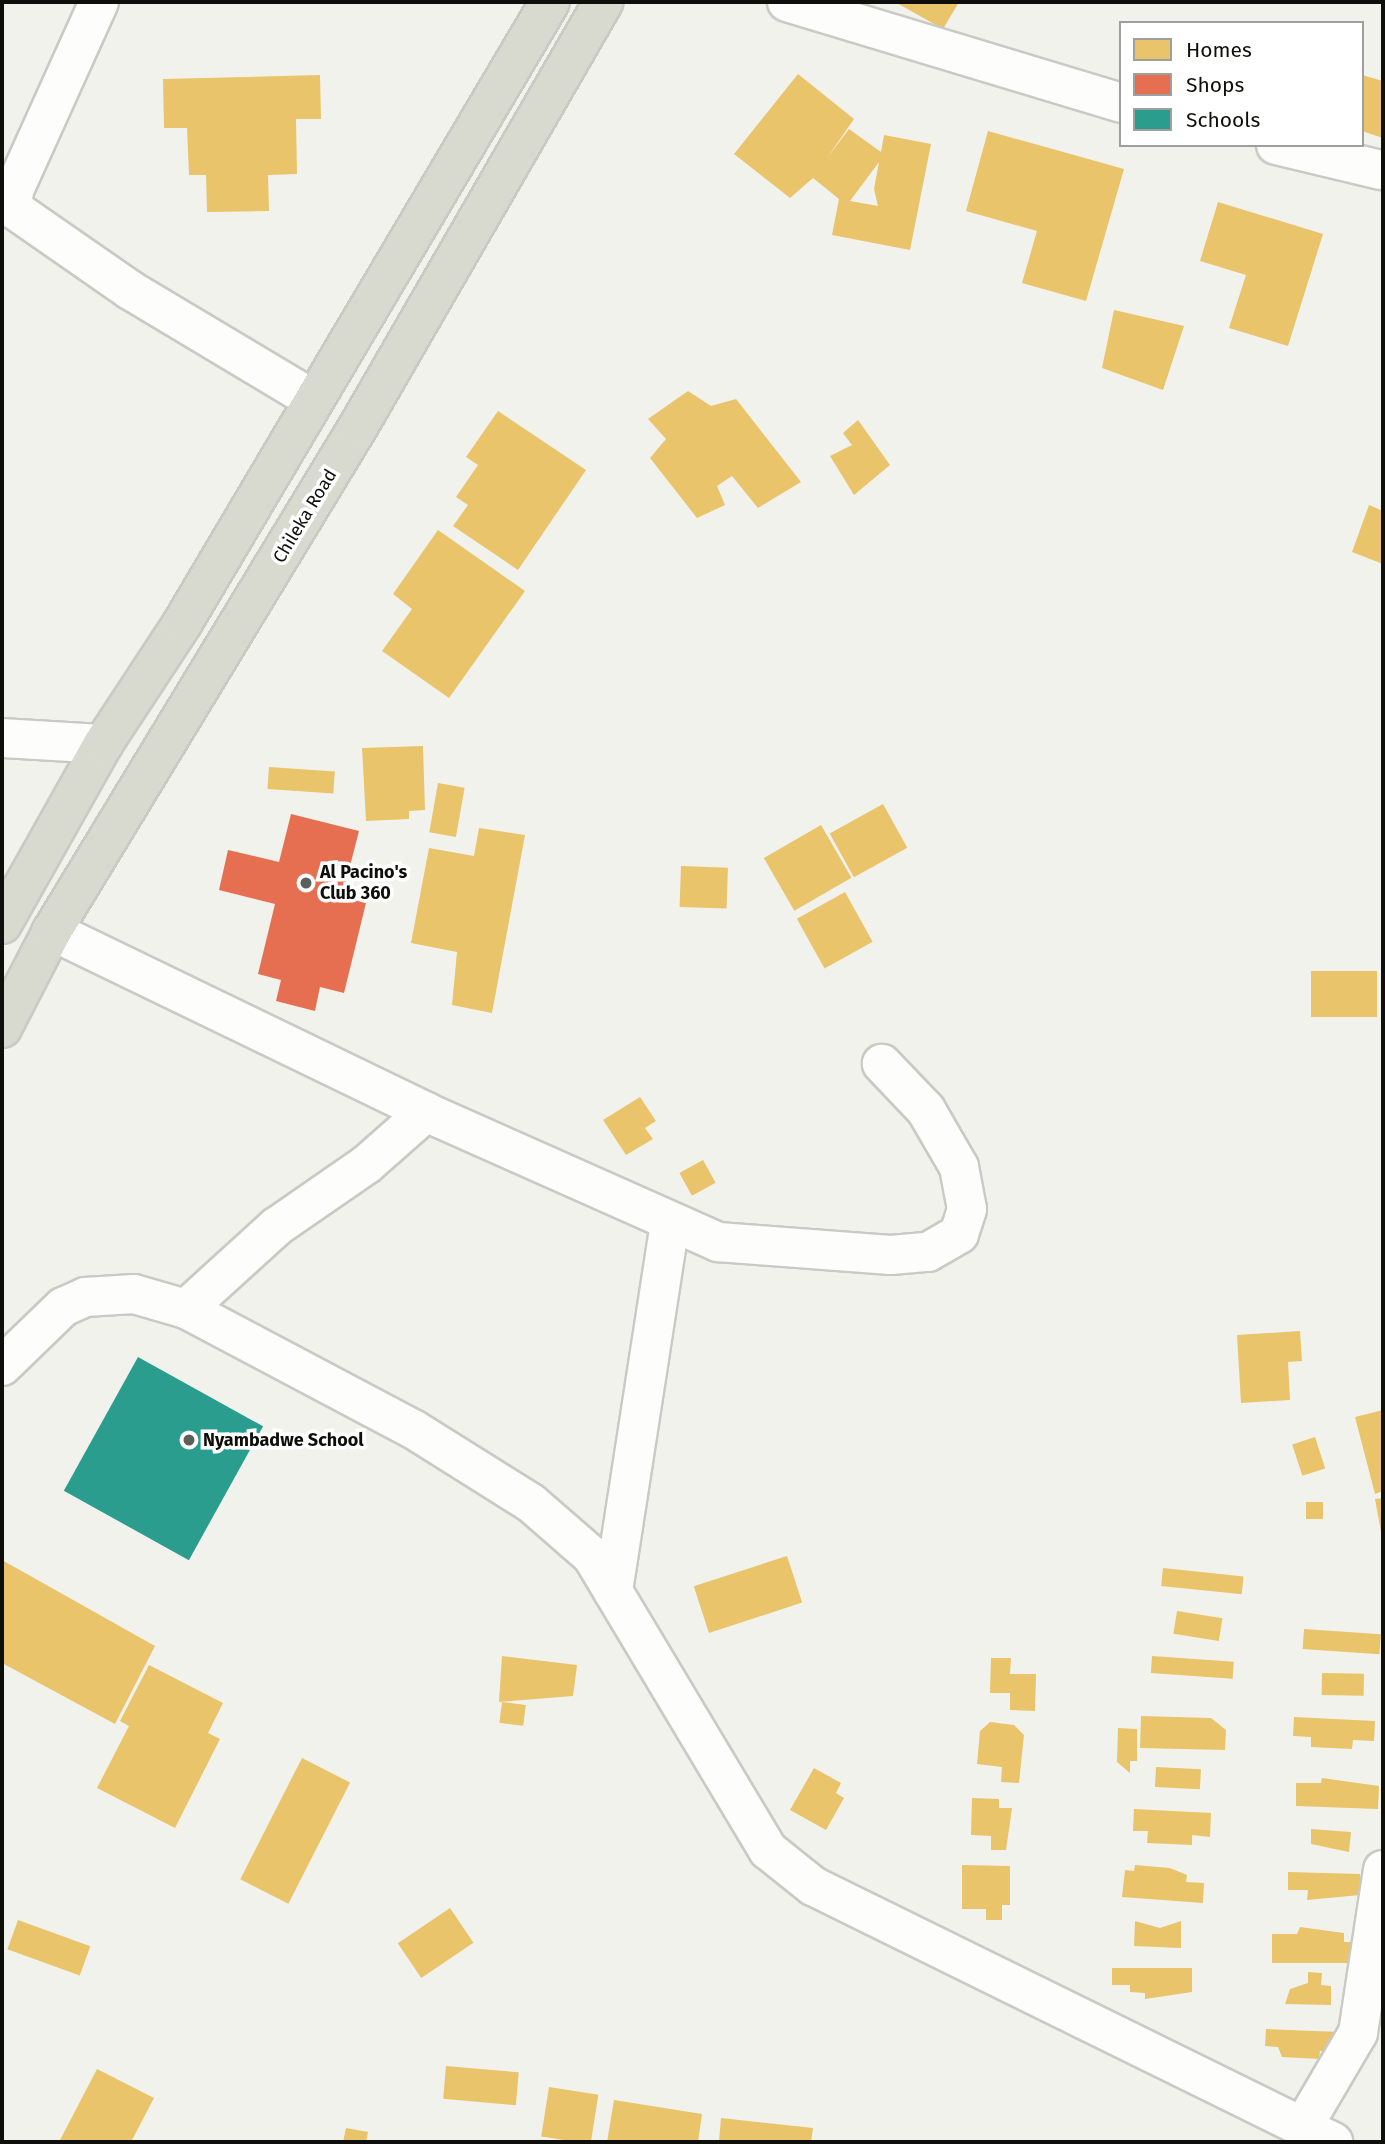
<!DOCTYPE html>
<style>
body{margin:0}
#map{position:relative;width:1385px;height:2144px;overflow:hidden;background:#f2f2ed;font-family:"Fira Sans",sans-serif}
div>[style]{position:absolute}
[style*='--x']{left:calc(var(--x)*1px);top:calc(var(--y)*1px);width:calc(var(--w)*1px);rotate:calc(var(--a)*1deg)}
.homes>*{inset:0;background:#e9c46a;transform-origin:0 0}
.shops>*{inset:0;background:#e76f51}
.schools>*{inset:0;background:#2a9d8f;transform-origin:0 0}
.roads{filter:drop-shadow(2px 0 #cacac5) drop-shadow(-2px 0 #cacac5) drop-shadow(0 2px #cacac5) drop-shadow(0 -2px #cacac5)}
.minor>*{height:38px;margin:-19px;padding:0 19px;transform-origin:19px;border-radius:19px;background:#fdfdfc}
.trunk>*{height:38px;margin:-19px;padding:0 19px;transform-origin:19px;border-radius:19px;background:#d9dacf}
.dots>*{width:19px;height:19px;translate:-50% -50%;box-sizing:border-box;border:4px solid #fff;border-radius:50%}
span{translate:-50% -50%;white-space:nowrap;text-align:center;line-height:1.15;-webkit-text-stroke:7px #fff;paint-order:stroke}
.street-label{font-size:18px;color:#0e0f0b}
.poi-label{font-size:18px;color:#0e0f0b;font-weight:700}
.left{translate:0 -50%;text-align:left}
.frame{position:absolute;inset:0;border:4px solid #0e0f0b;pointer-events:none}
.legend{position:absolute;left:1119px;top:21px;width:245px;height:126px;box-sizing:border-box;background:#fff;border:2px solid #9f9f9d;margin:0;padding:9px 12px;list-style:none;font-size:21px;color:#0e0f0b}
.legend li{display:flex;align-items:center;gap:14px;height:35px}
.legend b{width:35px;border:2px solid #9f9f9d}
</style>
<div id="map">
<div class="homes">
<i style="clip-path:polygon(895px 2px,959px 2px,943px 29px)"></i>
<i style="clip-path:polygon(evenodd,798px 74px,854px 119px,827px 158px,849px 129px,881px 152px,884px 135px,931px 144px,910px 250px,832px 235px,839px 199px,813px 178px,790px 198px,734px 154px,798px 74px,879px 162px,874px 189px,878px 206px,850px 201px,879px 162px)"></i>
<i style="clip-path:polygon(320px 75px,321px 119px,296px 119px,297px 174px,268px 175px,269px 211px,207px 212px,206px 175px,189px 175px,187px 128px,164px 128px,163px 79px)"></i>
<i style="clip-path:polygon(1362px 75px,1383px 81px,1383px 138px,1362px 131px)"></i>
<i style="clip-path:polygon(988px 131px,1124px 169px,1086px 301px,1022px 283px,1037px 231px,966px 211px)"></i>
<i style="clip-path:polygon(1218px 202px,1323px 234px,1288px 346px,1229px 328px,1246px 275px,1200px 261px)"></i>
<i style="clip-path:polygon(1114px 310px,1184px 326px,1163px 390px,1102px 368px)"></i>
<i style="clip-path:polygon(688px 391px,711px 406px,736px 399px,801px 482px,758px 508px,732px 476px,717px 486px,725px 505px,697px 518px,650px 458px,666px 439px,648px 419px)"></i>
<i style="clip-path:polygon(498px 411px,586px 470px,518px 570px,453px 526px,468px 505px,456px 497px,478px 465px,466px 457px)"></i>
<i style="clip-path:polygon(858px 420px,890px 465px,854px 495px,830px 456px,852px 445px,843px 433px)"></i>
<i style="clip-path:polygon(1369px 505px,1383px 511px,1383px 564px,1352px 552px)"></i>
<i style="clip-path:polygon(438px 530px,525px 591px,449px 698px,382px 651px,412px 609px,393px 594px)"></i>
<i style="clip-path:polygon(423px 746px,425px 810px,409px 811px,409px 819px,366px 821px,362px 748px)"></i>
<i style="left:269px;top:767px;width:66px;height:22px;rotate:4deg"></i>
<i style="left:438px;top:783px;width:27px;height:50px;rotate:10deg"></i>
<i style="left:883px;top:804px;width:50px;height:61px;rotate:61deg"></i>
<i style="left:821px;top:825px;width:61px;height:66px;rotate:60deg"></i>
<i style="clip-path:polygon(479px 828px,525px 835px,492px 1013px,452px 1005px,457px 952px,411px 943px,429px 848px,474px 856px)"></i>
<i style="left:681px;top:866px;width:47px;height:41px;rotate:2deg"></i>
<i style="left:845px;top:892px;width:57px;height:55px;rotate:61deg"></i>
<i style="left:1311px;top:971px;width:66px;height:46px"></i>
<i style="clip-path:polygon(640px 1097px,656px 1121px,645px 1128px,653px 1139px,626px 1155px,603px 1120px)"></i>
<i style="left:703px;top:1160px;width:26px;height:27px;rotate:61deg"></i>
<i style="clip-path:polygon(1300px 1331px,1302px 1361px,1288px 1362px,1290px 1400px,1241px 1403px,1237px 1335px)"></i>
<i style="clip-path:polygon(1383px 1410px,1383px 1491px,1375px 1494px,1355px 1417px)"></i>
<i style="left:1315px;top:1437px;width:33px;height:24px;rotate:72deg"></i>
<i style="clip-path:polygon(1383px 1498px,1383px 1537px,1382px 1537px,1375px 1499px)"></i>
<i style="left:1306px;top:1502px;width:17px;height:17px"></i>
<i style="left:787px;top:1556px;width:49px;height:98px;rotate:72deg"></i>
<i style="clip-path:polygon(2px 1560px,155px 1646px,115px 1724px,2px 1663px)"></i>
<i style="left:1163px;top:1568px;width:81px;height:18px;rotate:6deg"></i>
<i style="left:1177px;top:1611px;width:46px;height:23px;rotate:9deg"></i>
<i style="left:1304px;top:1629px;width:77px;height:20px;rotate:4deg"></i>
<i style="clip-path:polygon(502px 1656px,577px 1665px,573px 1696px,499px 1702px)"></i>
<i style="left:1152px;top:1656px;width:82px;height:17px;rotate:4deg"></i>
<i style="clip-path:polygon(991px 1658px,1011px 1658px,1010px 1674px,1036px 1674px,1035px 1711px,1010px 1710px,1010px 1693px,990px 1693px)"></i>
<i style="clip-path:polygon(149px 1665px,223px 1703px,208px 1733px,220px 1739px,175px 1828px,97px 1788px,129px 1726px,120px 1721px)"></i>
<i style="left:1322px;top:1673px;width:42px;height:22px;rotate:1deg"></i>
<i style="left:502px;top:1702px;width:24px;height:21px;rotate:7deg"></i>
<i style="clip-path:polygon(1141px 1716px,1211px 1718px,1226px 1730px,1225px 1750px,1140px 1748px)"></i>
<i style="clip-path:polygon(1294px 1717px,1375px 1721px,1374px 1741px,1353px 1740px,1352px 1749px,1311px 1747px,1311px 1737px,1293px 1736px)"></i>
<i style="clip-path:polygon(990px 1722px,1014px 1725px,1024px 1735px,1019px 1783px,1001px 1782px,1002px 1767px,977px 1764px,980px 1731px)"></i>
<i style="clip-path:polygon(1118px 1728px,1137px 1729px,1137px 1761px,1130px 1761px,1130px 1773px,1117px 1762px)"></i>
<i style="left:302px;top:1758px;width:54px;height:136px;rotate:27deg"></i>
<i style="left:1156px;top:1767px;width:45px;height:20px;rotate:3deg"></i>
<i style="clip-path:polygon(814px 1768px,841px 1783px,836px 1793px,844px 1798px,826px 1830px,790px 1810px)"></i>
<i style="clip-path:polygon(1322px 1778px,1379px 1786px,1378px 1809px,1296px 1806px,1296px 1783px,1321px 1783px)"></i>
<i style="clip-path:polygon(972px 1798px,999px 1799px,999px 1808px,1012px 1808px,1006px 1850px,991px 1850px,991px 1836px,971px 1835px)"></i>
<i style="clip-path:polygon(1134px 1809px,1211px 1813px,1210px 1837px,1192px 1835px,1192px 1845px,1147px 1843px,1148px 1831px,1133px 1831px)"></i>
<i style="clip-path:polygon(1311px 1829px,1351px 1832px,1349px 1852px,1311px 1844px)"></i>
<i style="clip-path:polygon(962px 1865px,1010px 1866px,1010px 1905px,1002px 1905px,1002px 1920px,986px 1920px,986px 1909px,962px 1909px)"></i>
<i style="clip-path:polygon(1135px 1865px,1170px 1868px,1187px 1875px,1186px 1882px,1204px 1883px,1203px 1903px,1122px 1897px,1125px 1870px,1134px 1871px)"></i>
<i style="clip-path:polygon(1288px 1872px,1360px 1874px,1360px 1895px,1307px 1900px,1308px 1890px,1288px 1890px)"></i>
<i style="left:450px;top:1908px;width:42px;height:63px;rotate:56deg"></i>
<i style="left:18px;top:1920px;width:77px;height:31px;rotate:20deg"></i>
<i style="clip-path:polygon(1135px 1921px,1160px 1928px,1181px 1921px,1181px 1948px,1134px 1946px)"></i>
<i style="clip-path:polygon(1300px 1927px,1344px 1933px,1344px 1942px,1357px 1942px,1357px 1963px,1272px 1963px,1272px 1934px,1297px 1934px)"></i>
<i style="clip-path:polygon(1112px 1968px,1192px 1968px,1192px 1992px,1145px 1999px,1145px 1993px,1130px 1992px,1130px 1985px,1112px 1985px)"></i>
<i style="clip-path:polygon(1308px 1972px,1322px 1973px,1321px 1985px,1331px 1986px,1331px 2005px,1285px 2004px,1290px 1989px,1308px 1983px)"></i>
<i style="clip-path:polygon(1266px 2029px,1340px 2032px,1339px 2052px,1320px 2051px,1319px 2059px,1282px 2057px,1278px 2047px,1265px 2046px)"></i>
<i style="left:446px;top:2066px;width:73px;height:33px;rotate:5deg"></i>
<i style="clip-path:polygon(97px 2069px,154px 2098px,131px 2142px,59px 2142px)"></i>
<i style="left:549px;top:2087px;width:50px;height:50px;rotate:9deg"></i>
<i style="clip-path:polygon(614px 2100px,702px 2114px,698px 2142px,607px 2142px)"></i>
<i style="clip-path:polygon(721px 2118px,813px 2128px,811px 2142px,719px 2142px)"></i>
<i style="clip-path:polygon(346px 2128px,368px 2132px,366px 2142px,343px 2142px)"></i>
</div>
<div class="shops">
<i style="clip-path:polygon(291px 814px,359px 831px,342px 897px,366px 903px,344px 993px,320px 987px,315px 1011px,276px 1001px,281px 980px,258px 974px,275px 904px,219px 890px,228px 850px,279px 862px)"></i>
</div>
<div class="schools">
<i style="left:138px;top:1357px;width:143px;height:153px;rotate:29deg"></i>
</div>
<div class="roads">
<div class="minor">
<i style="--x:99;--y:2;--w:206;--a:114.3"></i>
<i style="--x:14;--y:190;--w:18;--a:96"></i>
<i style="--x:12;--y:208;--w:144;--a:34.8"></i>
<i style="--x:130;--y:290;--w:212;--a:30.9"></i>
<i style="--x:787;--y:2;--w:349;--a:16.8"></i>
<i style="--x:1276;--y:145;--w:108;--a:13.4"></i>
<i style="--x:2;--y:738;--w:101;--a:3.4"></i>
<i style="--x:52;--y:931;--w:415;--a:25.8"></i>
<i style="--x:426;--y:1112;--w:320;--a:24"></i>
<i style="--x:718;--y:1242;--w:173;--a:4.3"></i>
<i style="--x:891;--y:1255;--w:37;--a:-5"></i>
<i style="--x:928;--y:1252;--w:36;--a:-30"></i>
<i style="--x:959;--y:1234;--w:26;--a:-72"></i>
<i style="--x:967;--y:1209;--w:43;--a:-100.8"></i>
<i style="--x:959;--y:1167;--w:66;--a:-120.1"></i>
<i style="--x:926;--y:1110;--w:64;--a:-133.7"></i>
<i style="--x:186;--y:1309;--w:122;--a:-42.3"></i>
<i style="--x:276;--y:1227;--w:111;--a:-34.7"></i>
<i style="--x:367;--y:1164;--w:79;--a:-41.4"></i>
<i style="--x:2;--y:1366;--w:85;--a:-44"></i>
<i style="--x:63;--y:1307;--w:24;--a:-24"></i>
<i style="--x:85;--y:1297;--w:49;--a:-3.5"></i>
<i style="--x:134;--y:1294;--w:54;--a:16.1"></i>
<i style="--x:186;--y:1309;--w:257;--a:27.9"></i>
<i style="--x:413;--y:1429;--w:139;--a:32.1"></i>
<i style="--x:531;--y:1503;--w:81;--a:41"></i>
<i style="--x:592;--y:1556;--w:343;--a:59.1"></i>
<i style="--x:768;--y:1850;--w:58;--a:38.7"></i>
<i style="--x:813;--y:1886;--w:580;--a:26.21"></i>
<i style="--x:613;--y:1591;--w:372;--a:-81.2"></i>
<i style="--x:1302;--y:2128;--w:110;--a:-59.5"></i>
<i style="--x:1358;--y:2033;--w:165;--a:-81.3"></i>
</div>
<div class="trunk">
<i style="--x:2;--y:924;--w:206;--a:-60.7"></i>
<i style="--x:103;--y:744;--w:146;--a:-56.7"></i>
<i style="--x:183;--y:622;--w:720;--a:-59.38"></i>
<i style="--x:2;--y:1028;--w:109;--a:-62.7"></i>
<i style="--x:52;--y:931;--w:590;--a:-58.74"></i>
<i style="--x:358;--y:427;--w:491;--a:-60"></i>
</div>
</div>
<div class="dots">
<i style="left:306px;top:883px;background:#5e5e5a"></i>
<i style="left:189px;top:1440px;background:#5e5e5a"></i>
</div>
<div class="street-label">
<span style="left:305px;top:516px;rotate:-59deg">Chileka Road</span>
</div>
<div class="poi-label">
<span class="left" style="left:320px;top:883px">Al Pacino's<br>Club 360</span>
<span class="left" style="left:203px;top:1440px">Nyambadwe School</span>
</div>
<div class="frame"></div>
<ul class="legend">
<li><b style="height:19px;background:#e9c46a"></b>Homes</li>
<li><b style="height:19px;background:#e76f51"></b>Shops</li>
<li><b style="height:19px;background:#2a9d8f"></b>Schools</li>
</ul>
</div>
